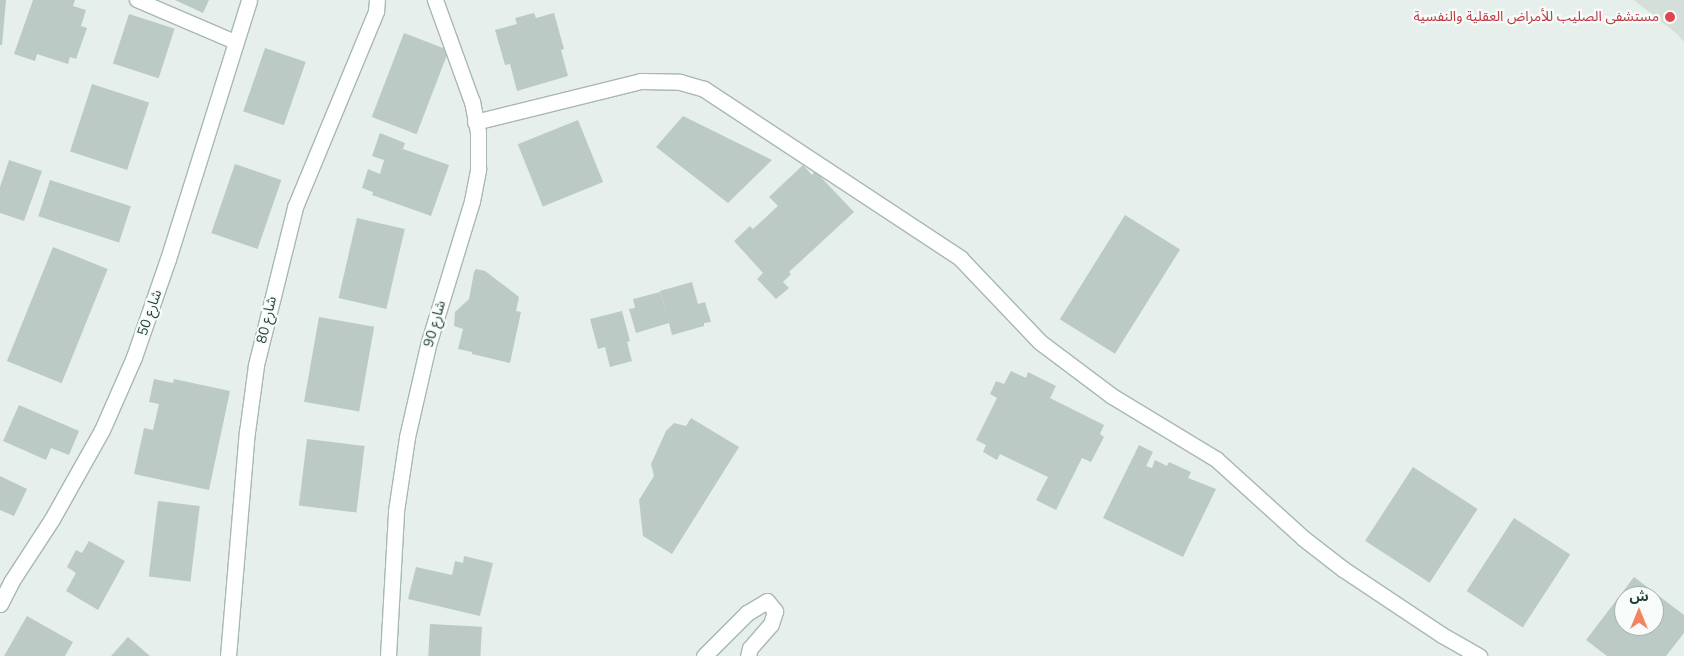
<!DOCTYPE html>
<meta charset="utf-8">
<style>
body{margin:0}
#map{position:relative;width:1684px;height:656px;overflow:hidden;background:#e6efeb;font-family:"Nunito Sans","Noto Sans Arabic",sans-serif}
div>[style]{position:absolute}
[style*='--x']{left:calc(var(--x)*1px);top:calc(var(--y)*1px);width:calc(var(--w)*1px);rotate:calc(var(--a)*1deg)}
.built>*{inset:0;background:#d4dfda}
.building>*{inset:0;background:#bbcac4;transform-origin:0 0}
.roads{filter:drop-shadow(1px 0 #a8b8b2) drop-shadow(-1px 0 #a8b8b2) drop-shadow(0 1px #a8b8b2) drop-shadow(0 -1px #a8b8b2)}
.service>*{height:14px;margin:-7px;padding:0 7px;transform-origin:7px;border-radius:7px;background:#fff}
.minor>*{height:15px;margin:-7.5px;padding:0 7.5px;transform-origin:7.5px;border-radius:7.5px;background:#fff}
.tertiary>*{height:15px;margin:-7.5px;padding:0 7.5px;transform-origin:7.5px;border-radius:7.5px;background:#fff}
.dots>*{width:14px;height:14px;translate:-50% -50%;box-sizing:border-box;border:2px solid #f7fbf9;border-radius:50%}
span{translate:-50% -50%;white-space:nowrap;text-align:center;line-height:1.15;-webkit-text-stroke:4.5px #f7fbf9;paint-order:stroke}
.health-label{font-size:14px;color:#be3a42}
.right{translate:-100% -50%;text-align:right}
.street-label{font-size:14px;color:#24423a}
.north{position:absolute;left:1614px;top:586px;width:50px;height:50px;box-sizing:border-box;background:#f7fbf9;border:1px solid #a3b1ad;border-radius:50%;rotate:0deg;font-size:14px;font-weight:700;line-height:20px;text-align:center;color:#24423a}
.north::after{content:'';display:block;margin:auto;width:18px;height:22px;background:#f4845f;clip-path:polygon(50% 0,100% 100%,50% 72%,0 100%)}
</style>
<div id="map">
<div class="built">
<i style="clip-path:polygon(1634px 0,1684px 0,1684px 42px,1677px 34px)"></i>
</div>
<div class="building">
<i style="clip-path:polygon(0 0,6px 0,2px 45px,0 45px)"></i>
<i style="clip-path:polygon(33px 0,75px 0,73px 6px,86px 10px,81px 26px,87px 28px,76px 59px,70px 57px,68px 64px,37px 54px,35px 61px,14px 54px)"></i>
<i style="clip-path:polygon(175px 0,209px 0,203px 13px)"></i>
<i style="clip-path:polygon(534px 13px,536px 18px,554px 13px,564px 49px,561px 50px,568px 76px,517px 91px,510px 64px,505px 65px,495px 30px,517px 24px,515px 18px)"></i>
<i style="left:129px;top:14px;width:48px;height:52px;rotate:18deg"></i>
<i style="left:404px;top:33px;width:48px;height:90px;rotate:21deg"></i>
<i style="left:265px;top:48px;width:43px;height:67px;rotate:19deg"></i>
<i style="left:92px;top:84px;width:60px;height:71px;rotate:18deg"></i>
<i style="clip-path:polygon(683px 116px,772px 160px,728px 203px,656px 147px)"></i>
<i style="left:578px;top:120px;width:67px;height:65px;rotate:68deg"></i>
<i style="clip-path:polygon(380px 133px,405px 143px,403px 149px,449px 165px,431px 216px,372px 195px,373px 192px,362px 188px,368px 169px,380px 174px,384px 160px,372px 156px)"></i>
<i style="clip-path:polygon(9px 160px,42px 171px,24px 221px,0 213px,0 187px)"></i>
<i style="left:235px;top:164px;width:49px;height:73px;rotate:19deg"></i>
<i style="clip-path:polygon(803px 165px,812px 175px,815px 171px,854px 212px,789px 272px,791px 274px,783px 282px,789px 288px,776px 299px,757px 279px,763px 273px,734px 241px,750px 226px,753px 229px,778px 206px,769px 197px)"></i>
<i style="left:50px;top:180px;width:85px;height:38px;rotate:18deg"></i>
<i style="left:1125px;top:215px;width:65px;height:123px;rotate:32deg"></i>
<i style="left:357px;top:218px;width:49px;height:82px;rotate:13deg"></i>
<i style="left:53px;top:247px;width:59px;height:123px;rotate:22deg"></i>
<i style="clip-path:polygon(476px 269px,485px 271px,519px 297px,516px 311px,521px 312px,510px 363px,472px 354px,472px 352px,458px 349px,463px 329px,454px 326px,455px 312px,469px 299px,474px 272px)"></i>
<i style="clip-path:polygon(692px 282px,698px 304px,705px 302px,711px 322px,704px 323px,704px 326px,672px 335px,669px 323px,636px 333px,629px 309px,635px 308px,633px 299px,660px 292px,668px 318px,660px 291px)"></i>
<i style="clip-path:polygon(622px 311px,630px 341px,627px 342px,632px 361px,610px 367px,605px 347px,598px 349px,590px 319px)"></i>
<i style="left:319px;top:317px;width:56px;height:86px;rotate:10deg"></i>
<i style="clip-path:polygon(1011px 371px,1026px 378px,1028px 372px,1056px 386px,1050px 398px,1104px 425px,1100px 434px,1104px 437px,1091px 462px,1082px 458px,1056px 510px,1036px 500px,1048px 477px,1000px 454px,997px 460px,983px 452px,986px 445px,976px 440px,997px 398px,990px 394px,996px 381px,1004px 384px)"></i>
<i style="clip-path:polygon(154px 379px,173px 383px,174px 379px,230px 391px,209px 490px,134px 474px,144px 428px,153px 430px,159px 404px,149px 402px)"></i>
<i style="clip-path:polygon(19px 405px,79px 431px,69px 455px,51px 448px,46px 460px,3px 441px)"></i>
<i style="clip-path:polygon(691px 418px,739px 447px,672px 554px,643px 536px,639px 500px,654px 476px,651px 464px,666px 431px,674px 423px,686px 426px)"></i>
<i style="left:307px;top:439px;width:58px;height:67px;rotate:7deg"></i>
<i style="clip-path:polygon(1139px 445px,1153px 452px,1146px 466px,1152px 468px,1155px 460px,1167px 466px,1169px 462px,1191px 472px,1188px 478px,1216px 489px,1183px 557px,1103px 518px)"></i>
<i style="left:1413px;top:467px;width:77px;height:88px;rotate:33deg"></i>
<i style="clip-path:polygon(0 476px,27px 489px,14px 516px,0 510px)"></i>
<i style="left:158px;top:501px;width:42px;height:76px;rotate:7deg"></i>
<i style="left:1514px;top:518px;width:67px;height:87px;rotate:33deg"></i>
<i style="clip-path:polygon(89px 541px,125px 561px,98px 610px,66px 591px,76px 573px,67px 567px,76px 550px,82px 553px)"></i>
<i style="clip-path:polygon(464px 556px,493px 563px,480px 616px,408px 599px,416px 567px,452px 575px,455px 561px,463px 563px)"></i>
<i style="clip-path:polygon(evenodd,1634px 577px,1684px 615px,1684px 633px,1666px 656px,1607px 656px,1586px 640px,1634px 577px,1624px 596px,1654px 596px,1654px 626px,1624px 626px,1624px 596px)"></i>
<i style="clip-path:polygon(27px 616px,73px 642px,65px 656px,4px 656px)"></i>
<i style="left:430px;top:624px;width:52px;height:32px;rotate:3deg"></i>
<i style="clip-path:polygon(128px 637px,150px 656px,111px 656px)"></i>
</div>
<div class="roads">
<div class="service">
<i style="--x:137;--y:0;--w:107;--a:23.2"></i>
</div>
<div class="minor">
<i style="--x:475;--y:122;--w:171;--a:-13.9"></i>
<i style="--x:641;--y:81;--w:39;--a:1"></i>
<i style="--x:680;--y:82;--w:25;--a:16"></i>
<i style="--x:704;--y:89;--w:307;--a:33.4"></i>
<i style="--x:960;--y:258;--w:116;--a:46.4"></i>
<i style="--x:1040;--y:342;--w:90;--a:36.9"></i>
<i style="--x:1112;--y:396;--w:122;--a:31.2"></i>
<i style="--x:1216;--y:459;--w:118;--a:42.2"></i>
<i style="--x:1303;--y:538;--w:51;--a:37.8"></i>
<i style="--x:1343;--y:569;--w:119;--a:33.7"></i>
<i style="--x:1442;--y:635;--w:43;--a:29.6"></i>
<i style="--x:228;--y:656;--w:225;--a:-85.2"></i>
<i style="--x:247;--y:432;--w:68;--a:-82.3"></i>
<i style="--x:256;--y:365;--w:163;--a:-76.1"></i>
<i style="--x:295;--y:207;--w:212;--a:-67.5"></i>
<i style="--x:376;--y:11;--w:11;--a:-85"></i>
<i style="--x:388;--y:656;--w:145;--a:-86.8"></i>
<i style="--x:396;--y:511;--w:75;--a:-81.5"></i>
<i style="--x:407;--y:437;--w:94;--a:-77.1"></i>
<i style="--x:428;--y:345;--w:151;--a:-73"></i>
<i style="--x:472;--y:201;--w:33;--a:-79"></i>
<i style="--x:478;--y:169;--w:37;--a:-90"></i>
<i style="--x:478;--y:132;--w:31;--a:-101"></i>
<i style="--x:472;--y:102;--w:109;--a:-109.9"></i>
<i style="--x:704;--y:656;--w:61;--a:-45"></i>
<i style="--x:747;--y:613;--w:23;--a:-31"></i>
<i style="--x:767;--y:601;--w:13;--a:51"></i>
<i style="--x:775;--y:611;--w:14;--a:107"></i>
<i style="--x:771;--y:624;--w:32;--a:131"></i>
<i style="--x:750;--y:648;--w:8;--a:104"></i>
</div>
<div class="tertiary">
<i style="--x:0;--y:604;--w:25;--a:-63"></i>
<i style="--x:11;--y:582;--w:75;--a:-56.9"></i>
<i style="--x:52;--y:519;--w:102;--a:-60.7"></i>
<i style="--x:102;--y:430;--w:80;--a:-66.3"></i>
<i style="--x:134;--y:357;--w:104;--a:-70.9"></i>
<i style="--x:168;--y:259;--w:271;--a:-72.6"></i>
</div>
</div>
<div class="dots">
<i style="left:1670px;top:17px;background:#e0444e"></i>
</div>
<div class="health-label">
<span class="right" style="left:1659px;top:17px">مستشفى الصليب للأمراض العقلية والنفسية</span>
</div>
<div class="street-label">
<span style="left:150px;top:313px;rotate:-71deg">شارع 50</span>
<span style="left:267px;top:320px;rotate:-77deg">شارع 80</span>
<span style="left:435px;top:324px;rotate:-74deg">شارع 90</span>
</div>
<div class="north">ش</div>
</div>
